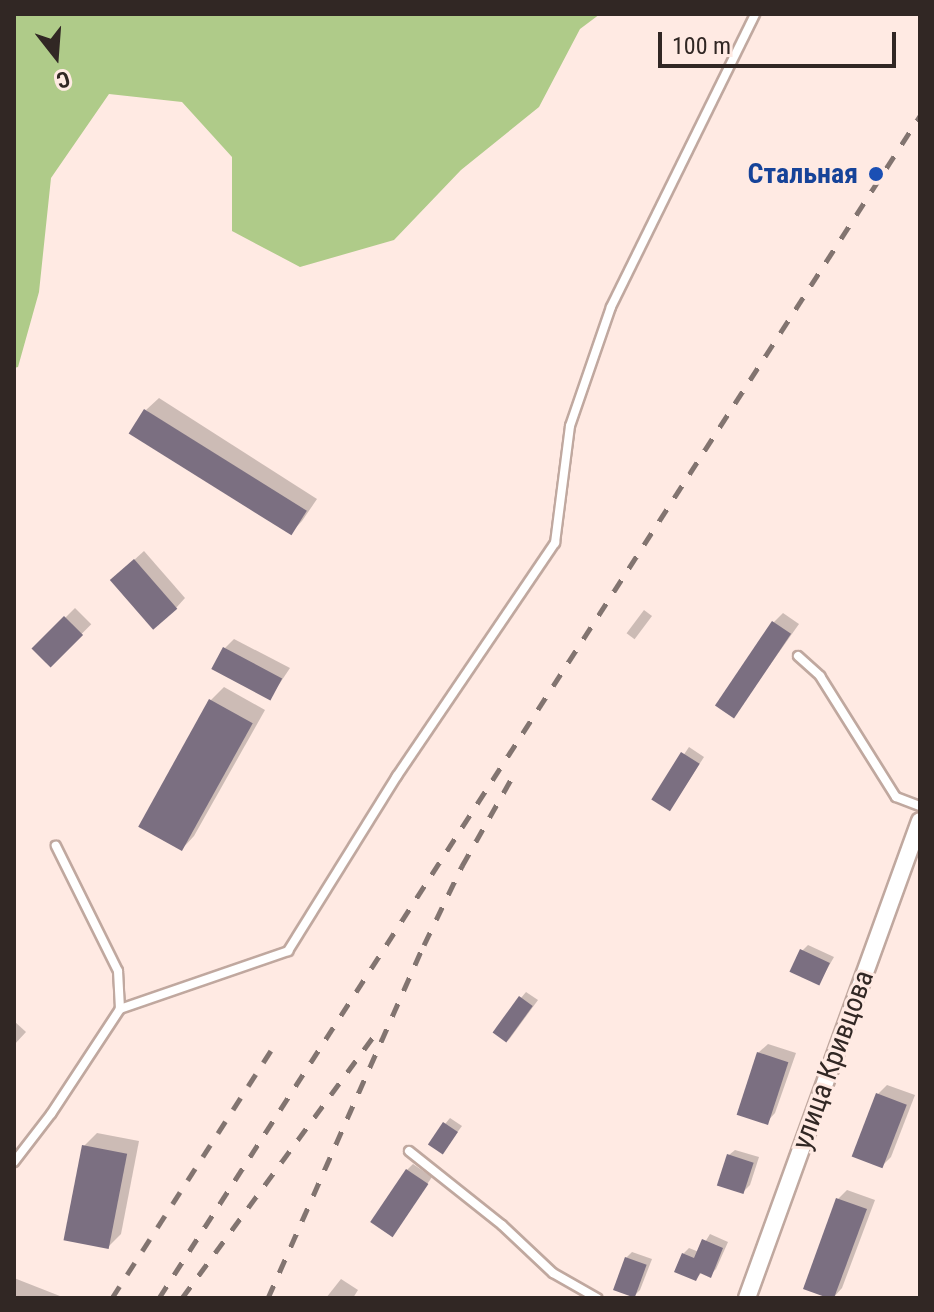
<!DOCTYPE html>
<meta charset="utf-8">
<style>
body{margin:0}
#map{position:relative;width:934px;height:1312px;overflow:hidden;background:#ffeae3;font-family:"Roboto Condensed",sans-serif}
div>[style]{position:absolute}
[style*='--x']{left:calc(var(--x)*1px);top:calc(var(--y)*1px);width:calc(var(--w)*1px);rotate:calc(var(--a)*1deg)}
.forest>*{inset:0;background:#afcb89}
.shadow>*{inset:0;background:#0003;transform-origin:0 0}
.building>*{inset:0;background:#7b6f81;transform-origin:0 0}
.roads{filter:drop-shadow(2px 0 #c0a89f) drop-shadow(-2px 0 #c0a89f) drop-shadow(0 2px #c0a89f) drop-shadow(0 -2px #c0a89f)}
.lane>*{height:8px;margin:-4px;padding:0 4px;transform-origin:4px;border-radius:4px;background:#fff}
.street>*{height:16px;margin:-8px;padding:0 8px;transform-origin:8px;border-radius:8px;background:#fff}
.rail>*{height:5px;margin-top:-2.5px;transform-origin:0;background:repeating-linear-gradient(90deg,#827470 0 14px,transparent 0 28px)}
.dots>*{width:22px;height:22px;translate:-50% -50%;box-sizing:border-box;border:4px solid #ffeae3;border-radius:50%}
span{translate:-50% -50%;white-space:nowrap;text-align:center;line-height:1.15;-webkit-text-stroke:6px #ffeae3;paint-order:stroke}
.transit-label{font-size:28px;color:#164399;font-weight:700}
.right{translate:-100% -50%;text-align:right}
.street-label{font-size:28px;color:#312724}
.frame{position:absolute;inset:0;border:16px solid #312724;pointer-events:none}
.north{position:absolute;left:16px;top:16px;width:80px;height:80px;-webkit-text-stroke:6px #ffeae3;paint-order:stroke;rotate:163deg;font-size:22px;font-weight:700;line-height:32px;text-align:center;color:#312724}
.north::after{content:'';display:block;margin:auto;width:28px;height:36px;background:#312724;clip-path:polygon(50% 0,100% 100%,50% 72%,0 100%)}
.scale{position:absolute;left:658px;top:32px;width:238px;height:36px;box-sizing:border-box;border:4px solid #312724;border-top:0;padding-left:10px;font-size:24px;line-height:28px;white-space:nowrap;color:#312724;-webkit-text-stroke:6px #ffeae3;paint-order:stroke}
</style>
<div id="map">
<div class="forest">
<i style="clip-path:polygon(14px 14px,600px 14px,580px 29px,539px 107px,461px 170px,394px 240px,300px 267px,232px 231px,232px 157px,182px 102px,109px 94px,51px 178px,39px 292px,18px 367px,14px 368px)"></i>
</div>
<div class="shadow">
<i style="clip-path:polygon(159px 398px,317px 499px,302px 521px,290px 534px,146px 410px)"></i>
<i style="clip-path:polygon(144px 551px,185px 598px,176px 608px,122px 571px)"></i>
<i style="left:75px;top:608px;width:23px;height:57px;rotate:45deg"></i>
<i style="left:644px;top:610px;width:10px;height:29px;rotate:37deg"></i>
<i style="clip-path:polygon(783px 613px,799px 624px,734px 716px,773px 623px)"></i>
<i style="clip-path:polygon(234px 639px,290px 668px,270px 698px,225px 648px)"></i>
<i style="clip-path:polygon(224px 687px,265px 710px,194px 836px,182px 849px,141px 826px,211px 700px)"></i>
<i style="clip-path:polygon(689px 747px,704px 757px,675px 802px,654px 799px)"></i>
<i style="clip-path:polygon(808px 945px,834px 957px,819px 983px,802px 951px)"></i>
<i style="clip-path:polygon(526px 992px,538px 1000px,508px 1041px,521px 998px)"></i>
<i style="clip-path:polygon(14px 1021px,26px 1032px,14px 1045px)"></i>
<i style="clip-path:polygon(768px 1044px,796px 1053px,775px 1113px,766px 1123px,758px 1053px)"></i>
<i style="clip-path:polygon(887px 1085px,915px 1095px,891px 1157px,882px 1166px,878px 1094px)"></i>
<i style="clip-path:polygon(450px 1118px,462px 1126px,442px 1153px,445px 1124px)"></i>
<i style="clip-path:polygon(97px 1133px,139px 1141px,121px 1234px,108px 1247px,84px 1146px)"></i>
<i style="clip-path:polygon(735px 1150px,759px 1157px,750px 1185px,744px 1191px,729px 1155px)"></i>
<i style="clip-path:polygon(413px 1164px,432px 1177px,397px 1229px,407px 1170px)"></i>
<i style="clip-path:polygon(847px 1190px,875px 1200px,842px 1288px,833px 1298px,838px 1199px)"></i>
<i style="clip-path:polygon(710px 1234px,728px 1242px,716px 1269px,710px 1275px,702px 1272px,696px 1279px,683px 1254px,689px 1248px,699px 1252px)"></i>
<i style="clip-path:polygon(632px 1252px,652px 1259px,640px 1290px,634px 1296px,626px 1258px)"></i>
<i style="clip-path:polygon(14px 1278px,65px 1298px,14px 1298px)"></i>
<i style="clip-path:polygon(341px 1279px,358px 1290px,353px 1298px,326px 1298px)"></i>
</div>
<div class="building">
<i style="left:144px;top:409px;width:192px;height:29px;rotate:32deg"></i>
<i style="left:134px;top:559px;width:66px;height:32px;rotate:49deg"></i>
<i style="left:64px;top:616px;width:27px;height:46px;rotate:45deg"></i>
<i style="left:772px;top:621px;width:23px;height:102px;rotate:34deg"></i>
<i style="left:223px;top:647px;width:67px;height:25px;rotate:28deg"></i>
<i style="left:209px;top:699px;width:50px;height:146px;rotate:29deg"></i>
<i style="left:681px;top:752px;width:22px;height:56px;rotate:32deg"></i>
<i style="left:800px;top:949px;width:33px;height:25px;rotate:25deg"></i>
<i style="left:519px;top:996px;width:17px;height:45px;rotate:36deg"></i>
<i style="left:757px;top:1052px;width:33px;height:66px;rotate:18deg"></i>
<i style="left:876px;top:1093px;width:33px;height:68px;rotate:21deg"></i>
<i style="left:443px;top:1122px;width:18px;height:27px;rotate:34deg"></i>
<i style="left:82px;top:1145px;width:46px;height:97px;rotate:11deg"></i>
<i style="left:727px;top:1154px;width:28px;height:33px;rotate:18deg"></i>
<i style="left:406px;top:1169px;width:27px;height:64px;rotate:34deg"></i>
<i style="clip-path:polygon(836px 1198px,867px 1209px,834px 1298px,828px 1298px,803px 1289px)"></i>
<i style="clip-path:polygon(702px 1239px,723px 1248px,711px 1278px,700px 1273px,696px 1281px,674px 1272px,682px 1253px,694px 1258px)"></i>
<i style="left:625px;top:1257px;width:23px;height:35px;rotate:20deg"></i>
</div>
<div class="roads">
<div class="lane">
<i style="--x:798;--y:656;--w:30;--a:42"></i>
<i style="--x:820;--y:676;--w:143;--a:57.9"></i>
<i style="--x:896;--y:797;--w:26;--a:21"></i>
<i style="--x:120;--y:1009;--w:178;--a:-19"></i>
<i style="--x:288;--y:951;--w:206;--a:-58.1"></i>
<i style="--x:397;--y:776;--w:282;--a:-55.9"></i>
<i style="--x:555;--y:543;--w:118;--a:-82.7"></i>
<i style="--x:570;--y:426;--w:126;--a:-71"></i>
<i style="--x:611;--y:307;--w:326;--a:-63.8"></i>
<i style="--x:409;--y:1151;--w:119;--a:38.5"></i>
<i style="--x:502;--y:1225;--w:70;--a:43.3"></i>
<i style="--x:553;--y:1273;--w:51;--a:29.6"></i>
<i style="--x:14;--y:1162;--w:61;--a:-52.4"></i>
<i style="--x:51;--y:1114;--w:126;--a:-56.7"></i>
<i style="--x:120;--y:1009;--w:38;--a:-93"></i>
<i style="--x:118;--y:971;--w:140;--a:-116.4"></i>
</div>
<div class="street">
<i style="--x:747;--y:1298;--w:507;--a:-70.07"></i>
</div>
</div>
<div class="rail">
<i style="--x:112;--y:1298;--w:308;--a:-57.3"></i>
<i style="--x:159;--y:1298;--w:1406;--a:-57.23"></i>
<i style="--x:182;--y:1298;--w:325;--a:-53.8"></i>
<i style="--x:268;--y:1298;--w:386;--a:-66.2"></i>
<i style="--x:424;--y:945;--w:88;--a:-64.3"></i>
<i style="--x:462;--y:866;--w:106;--a:-60.5"></i>
</div>
<div class="dots">
<i style="left:876px;top:174px;background:#1a4fb4"></i>
</div>
<div class="transit-label">
<span class="right" style="left:858px;top:174px">Стальная</span>
</div>
<div class="street-label">
<span style="left:833px;top:1060px;rotate:-70deg">улица Кривцова</span>
</div>
<div class="frame"></div>
<div class="north">С</div>
<div class="scale">100 m</div>
</div>
